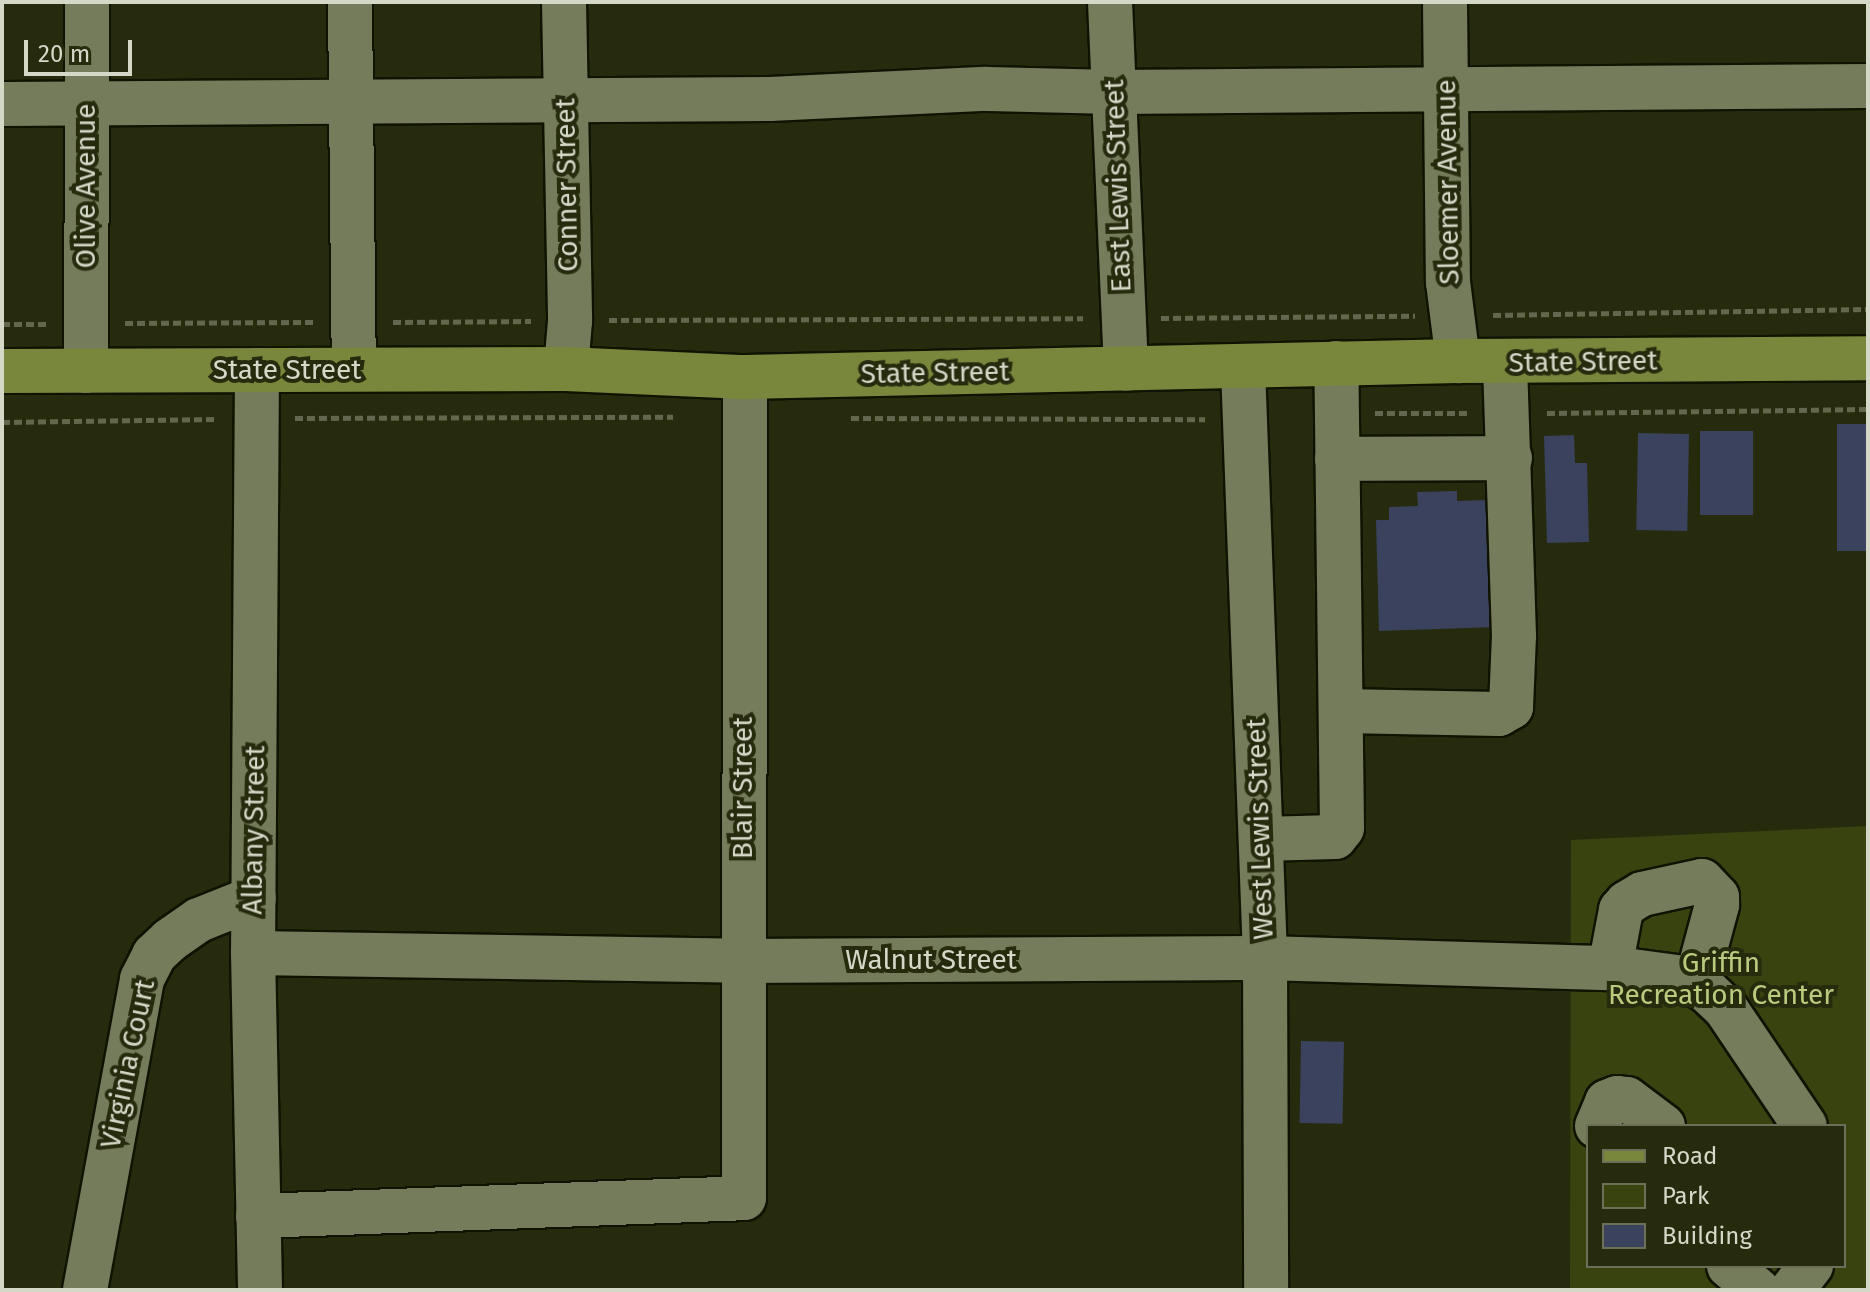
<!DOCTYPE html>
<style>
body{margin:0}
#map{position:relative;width:1870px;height:1292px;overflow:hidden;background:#262b0e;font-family:"Fira Sans",sans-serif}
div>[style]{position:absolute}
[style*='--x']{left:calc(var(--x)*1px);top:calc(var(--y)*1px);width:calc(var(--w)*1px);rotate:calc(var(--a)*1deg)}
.green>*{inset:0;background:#394310}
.building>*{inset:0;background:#3a425d;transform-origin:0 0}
.path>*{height:5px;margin-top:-2.5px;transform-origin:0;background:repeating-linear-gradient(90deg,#62674e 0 8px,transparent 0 12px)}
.roads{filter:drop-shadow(2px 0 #0f1300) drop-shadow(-2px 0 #0f1300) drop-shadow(0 2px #0f1300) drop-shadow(0 -2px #0f1300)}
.minor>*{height:44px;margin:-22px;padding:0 22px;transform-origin:22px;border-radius:22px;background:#747c5c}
.major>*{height:44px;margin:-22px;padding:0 22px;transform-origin:22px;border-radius:22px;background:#79873c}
span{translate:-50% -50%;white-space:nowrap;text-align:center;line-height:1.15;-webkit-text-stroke:8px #262b0e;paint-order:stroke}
.street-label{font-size:28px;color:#d4d8c7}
.park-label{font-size:28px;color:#bacb7e}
.frame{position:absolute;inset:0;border:4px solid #d4d8c7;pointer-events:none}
.legend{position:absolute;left:1586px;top:1124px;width:260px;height:144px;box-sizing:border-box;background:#262b0e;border:2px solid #6c7058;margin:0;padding:10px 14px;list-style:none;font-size:24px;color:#d4d8c7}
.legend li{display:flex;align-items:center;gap:16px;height:40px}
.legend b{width:40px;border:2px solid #6c7058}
.scale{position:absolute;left:24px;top:40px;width:108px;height:36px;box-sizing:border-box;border:4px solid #d4d8c7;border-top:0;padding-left:10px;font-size:24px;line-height:28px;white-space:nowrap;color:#d4d8c7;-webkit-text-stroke:6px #262b0e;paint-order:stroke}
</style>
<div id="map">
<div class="green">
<i style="clip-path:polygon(evenodd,1868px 826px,1868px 1290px,1570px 1290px,1571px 840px,1868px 826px,1588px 1126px,1844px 1126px,1844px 1266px,1588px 1266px,1588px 1126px)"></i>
</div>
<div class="building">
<i style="left:1868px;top:424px;width:127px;height:31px;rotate:90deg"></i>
<i style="left:1700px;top:431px;width:53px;height:84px"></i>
<i style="left:1638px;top:433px;width:51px;height:97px;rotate:1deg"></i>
<i style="clip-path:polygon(1574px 435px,1575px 463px,1587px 463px,1589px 542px,1547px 543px,1544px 436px)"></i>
<i style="clip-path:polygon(1457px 491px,1457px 501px,1486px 500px,1487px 535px,1495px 534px,1497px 627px,1379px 631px,1376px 520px,1389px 520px,1389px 507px,1418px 506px,1417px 492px)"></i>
<i style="left:1301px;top:1041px;width:43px;height:82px;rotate:1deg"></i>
</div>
<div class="path">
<i style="--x:1493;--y:315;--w:375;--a:-0.9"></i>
<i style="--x:1161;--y:318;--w:254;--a:-0.5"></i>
<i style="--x:609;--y:320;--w:474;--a:-0.2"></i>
<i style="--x:393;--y:322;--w:138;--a:-0.4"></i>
<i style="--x:125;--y:323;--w:190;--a:-0.3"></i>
<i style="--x:2;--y:324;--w:45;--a:0"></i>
<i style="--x:1375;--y:413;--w:94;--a:0"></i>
<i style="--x:1547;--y:413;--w:321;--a:-0.7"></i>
<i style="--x:295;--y:418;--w:378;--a:-0.2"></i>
<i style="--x:851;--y:418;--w:354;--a:0.2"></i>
<i style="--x:2;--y:422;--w:215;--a:-0.8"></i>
</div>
<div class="roads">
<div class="minor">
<i style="--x:350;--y:2;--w:367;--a:89.4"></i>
<i style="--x:564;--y:2;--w:319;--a:88.9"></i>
<i style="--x:570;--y:321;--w:48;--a:94.8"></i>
<i style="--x:1110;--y:2;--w:367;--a:87.5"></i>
<i style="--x:1445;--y:2;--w:280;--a:89.4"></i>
<i style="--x:1448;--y:282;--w:80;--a:82.8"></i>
<i style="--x:2;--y:104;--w:768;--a:-0.37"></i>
<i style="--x:770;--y:99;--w:216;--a:-2.7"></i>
<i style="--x:986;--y:89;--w:128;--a:1.3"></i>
<i style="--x:1114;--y:92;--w:754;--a:-0.46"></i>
<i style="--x:1243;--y:368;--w:590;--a:87.86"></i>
<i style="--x:1265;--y:958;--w:332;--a:89.8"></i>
<i style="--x:257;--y:370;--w:583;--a:90.39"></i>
<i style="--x:253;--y:953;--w:337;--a:88.8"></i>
<i style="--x:86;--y:371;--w:369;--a:-89.8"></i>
<i style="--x:1337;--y:459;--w:173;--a:-0.3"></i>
<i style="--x:1342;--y:711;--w:157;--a:1.1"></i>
<i style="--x:1499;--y:714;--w:14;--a:-30"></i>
<i style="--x:1511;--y:707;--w:71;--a:-87.6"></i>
<i style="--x:1514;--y:636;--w:273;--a:-91.9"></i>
<i style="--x:1261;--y:839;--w:74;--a:-1.5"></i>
<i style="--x:1335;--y:837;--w:11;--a:-52"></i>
<i style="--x:1342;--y:828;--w:465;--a:-90.7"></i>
<i style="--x:253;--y:953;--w:490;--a:0.9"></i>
<i style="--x:743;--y:961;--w:522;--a:-0.33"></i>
<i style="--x:1265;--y:958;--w:345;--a:1.7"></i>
<i style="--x:1610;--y:968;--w:75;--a:7.7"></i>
<i style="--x:1684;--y:978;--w:26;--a:29"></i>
<i style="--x:1707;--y:991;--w:26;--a:43"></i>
<i style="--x:1726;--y:1009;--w:141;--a:56"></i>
<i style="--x:1610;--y:968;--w:59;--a:-79.3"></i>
<i style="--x:1621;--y:910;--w:9;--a:-49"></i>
<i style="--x:1627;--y:903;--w:17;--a:-31"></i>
<i style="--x:1642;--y:894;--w:61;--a:-12.2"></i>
<i style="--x:1702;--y:881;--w:22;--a:47"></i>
<i style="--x:1717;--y:897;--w:8;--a:90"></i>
<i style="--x:1717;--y:905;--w:81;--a:105.1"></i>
<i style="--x:1597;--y:1126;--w:26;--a:-67"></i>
<i style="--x:1607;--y:1102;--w:11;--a:-22"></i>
<i style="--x:1617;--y:1098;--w:10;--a:6"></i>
<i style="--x:1627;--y:1099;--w:45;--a:36.9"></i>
<i style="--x:258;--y:1216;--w:486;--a:-2.1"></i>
<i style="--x:744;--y:1198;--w:821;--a:-89.93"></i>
<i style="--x:1729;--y:1266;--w:38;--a:40"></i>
<i style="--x:85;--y:1290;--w:316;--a:-79.6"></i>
<i style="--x:142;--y:979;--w:27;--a:-63"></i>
<i style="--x:154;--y:955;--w:22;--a:-43"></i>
<i style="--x:170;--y:940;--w:35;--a:-35"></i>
<i style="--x:199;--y:920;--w:59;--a:-21.8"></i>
<i style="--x:1792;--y:1290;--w:31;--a:-52"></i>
</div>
<div class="major">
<i style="--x:2;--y:371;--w:564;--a:-0.2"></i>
<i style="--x:566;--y:369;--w:179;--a:2.6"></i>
<i style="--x:745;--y:377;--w:713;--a:-1.29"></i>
<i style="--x:1458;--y:361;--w:410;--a:-0.4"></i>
</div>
</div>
<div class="street-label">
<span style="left:1448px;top:182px;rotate:-91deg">Sloemer Avenue</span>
<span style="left:567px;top:185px;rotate:-91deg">Conner Street</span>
<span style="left:86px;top:186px;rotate:-90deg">Olive Avenue</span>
<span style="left:1118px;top:186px;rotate:-92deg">East Lewis Street</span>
<span style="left:1583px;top:362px;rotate:-1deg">State Street</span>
<span style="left:287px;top:370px">State Street</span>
<span style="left:935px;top:373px;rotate:-1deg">State Street</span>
<span style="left:743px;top:788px;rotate:-90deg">Blair Street</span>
<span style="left:1260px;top:829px;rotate:-92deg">West Lewis Street</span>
<span style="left:254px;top:830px;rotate:-89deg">Albany Street</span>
<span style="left:931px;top:960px">Walnut Street</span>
<span style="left:128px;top:1064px;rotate:-78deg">Virginia Court</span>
</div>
<div class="park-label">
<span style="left:1721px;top:979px">Griffin<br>Recreation Center</span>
</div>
<div class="frame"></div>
<ul class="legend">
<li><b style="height:10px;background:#79873c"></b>Road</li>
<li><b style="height:22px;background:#394310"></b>Park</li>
<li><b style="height:22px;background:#3a425d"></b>Building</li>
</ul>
<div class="scale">20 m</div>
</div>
